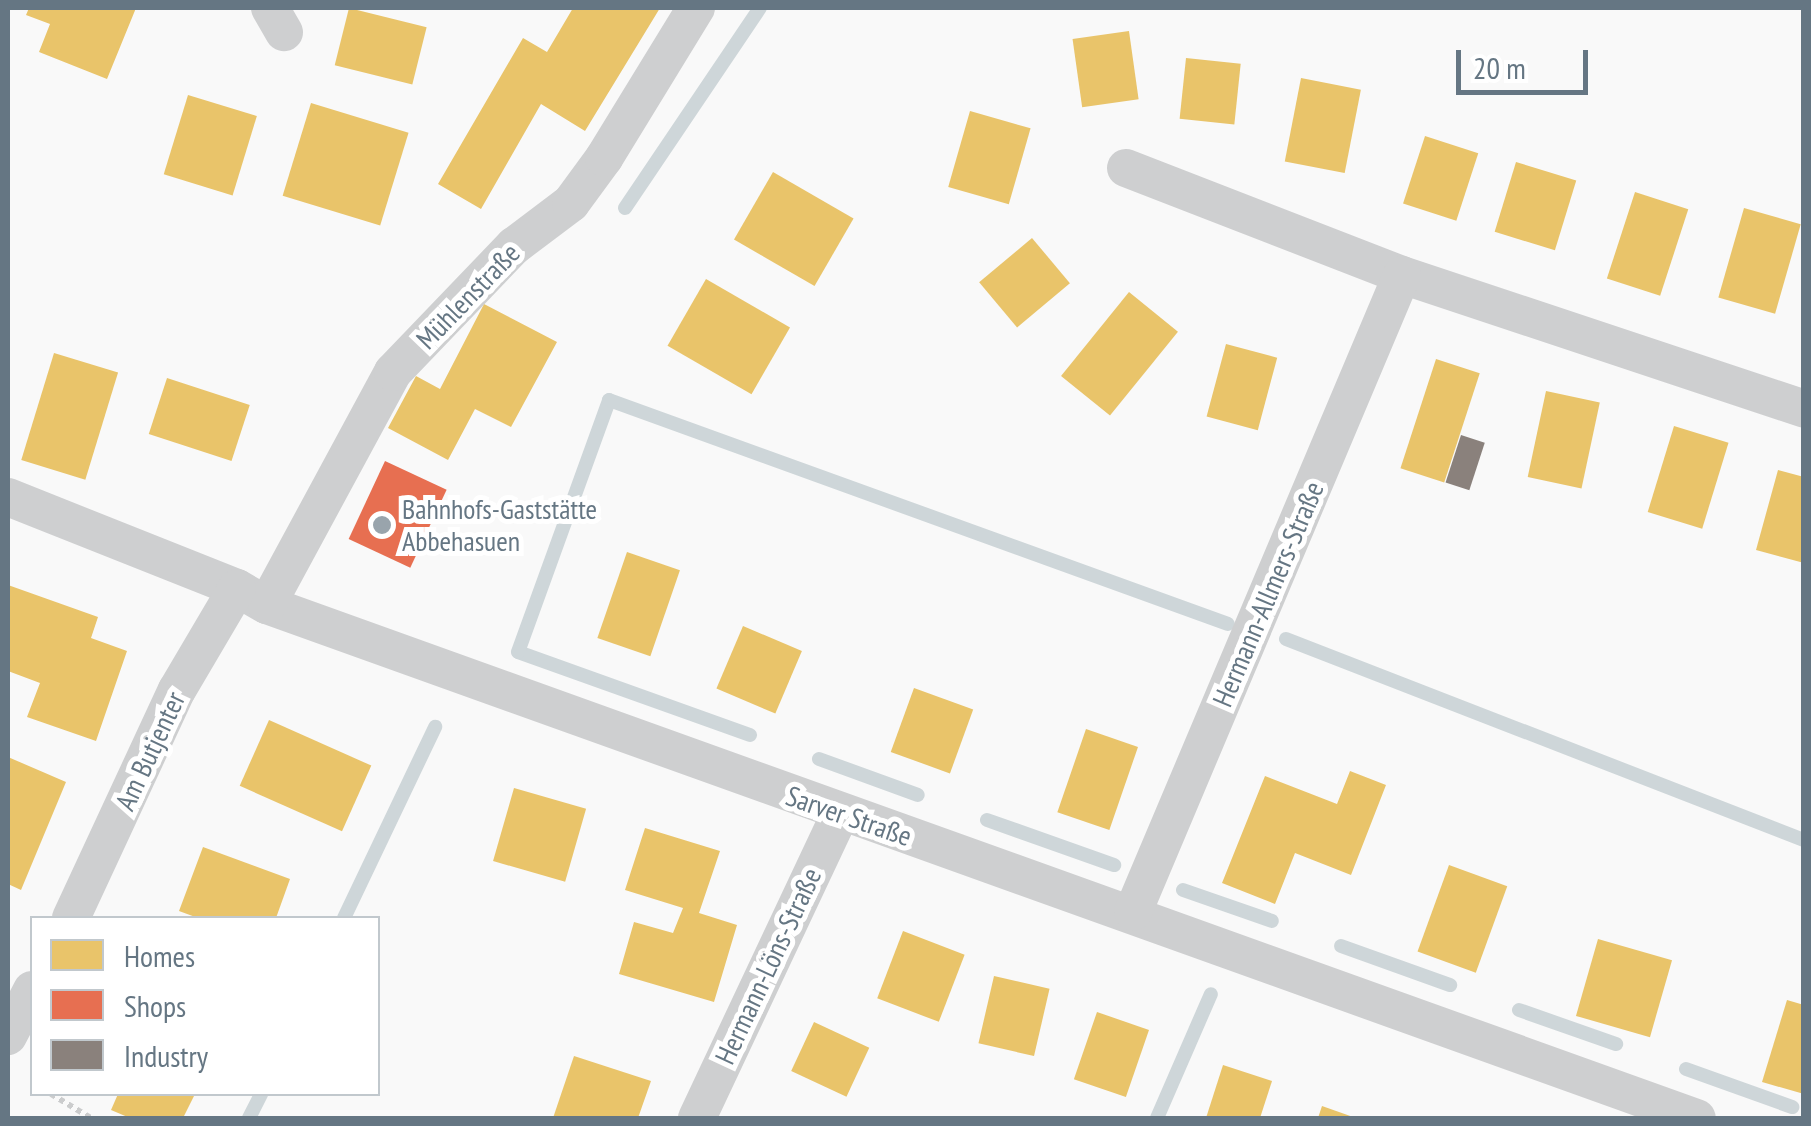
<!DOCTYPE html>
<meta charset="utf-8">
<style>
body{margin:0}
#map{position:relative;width:1811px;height:1126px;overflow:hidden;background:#f9f9f9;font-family:"PT Sans Narrow",sans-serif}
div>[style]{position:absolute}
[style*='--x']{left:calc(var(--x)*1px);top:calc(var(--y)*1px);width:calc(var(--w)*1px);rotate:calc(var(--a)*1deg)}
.homes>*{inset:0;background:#e9c46a;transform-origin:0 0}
.shops>*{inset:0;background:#e76f51;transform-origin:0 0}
.industry>*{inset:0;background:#8a817c;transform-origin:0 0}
.stream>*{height:14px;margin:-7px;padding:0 7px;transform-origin:7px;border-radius:7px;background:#ced6d9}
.path>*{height:6px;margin-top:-3px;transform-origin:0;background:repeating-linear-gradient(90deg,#cbcccd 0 5px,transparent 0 10px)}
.street>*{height:38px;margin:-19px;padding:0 19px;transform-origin:19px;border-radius:19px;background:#cecfd0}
.dots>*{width:28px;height:28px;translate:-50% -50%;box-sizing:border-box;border:5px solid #fff;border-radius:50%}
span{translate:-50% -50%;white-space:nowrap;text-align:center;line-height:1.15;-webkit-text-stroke:10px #fff;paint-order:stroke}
.street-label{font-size:28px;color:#657683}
.poi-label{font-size:28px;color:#657683}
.left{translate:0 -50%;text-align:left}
.frame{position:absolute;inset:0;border:10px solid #657683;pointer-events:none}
.legend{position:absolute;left:30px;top:916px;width:350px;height:180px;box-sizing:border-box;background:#fff;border:2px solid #c1c8cd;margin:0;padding:12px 18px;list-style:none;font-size:30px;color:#657683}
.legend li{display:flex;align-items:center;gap:20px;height:50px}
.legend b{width:50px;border:2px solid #c1c8cd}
.scale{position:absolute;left:1456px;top:50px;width:132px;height:45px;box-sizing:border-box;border:5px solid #657683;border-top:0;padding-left:12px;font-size:30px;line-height:35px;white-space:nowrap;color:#657683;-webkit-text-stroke:8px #fff;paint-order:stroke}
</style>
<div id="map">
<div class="homes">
<i style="clip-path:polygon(29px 8px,136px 8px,107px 79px,39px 52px,50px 24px,26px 15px)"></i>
<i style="left:349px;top:8px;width:80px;height:59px;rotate:14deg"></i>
<i style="clip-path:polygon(573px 8px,660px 8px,585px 131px,541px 104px,481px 209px,438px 184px,523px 38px,547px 52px)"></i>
<i style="left:1129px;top:31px;width:69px;height:57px;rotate:82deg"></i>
<i style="left:1186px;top:58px;width:55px;height:61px;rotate:6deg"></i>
<i style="left:1301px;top:78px;width:61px;height:85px;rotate:11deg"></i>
<i style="left:188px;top:95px;width:72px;height:83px;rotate:17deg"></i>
<i style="left:311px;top:103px;width:102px;height:97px;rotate:17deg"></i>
<i style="left:970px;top:111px;width:63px;height:79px;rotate:16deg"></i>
<i style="left:1425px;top:136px;width:56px;height:71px;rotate:18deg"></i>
<i style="left:1516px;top:162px;width:63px;height:73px;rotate:17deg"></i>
<i style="left:773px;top:172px;width:93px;height:78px;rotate:30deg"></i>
<i style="left:1635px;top:192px;width:56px;height:91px;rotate:18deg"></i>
<i style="left:1744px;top:208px;width:59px;height:93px;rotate:16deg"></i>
<i style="left:1032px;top:238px;width:59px;height:69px;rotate:50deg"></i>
<i style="left:706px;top:279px;width:97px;height:77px;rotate:30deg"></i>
<i style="left:1129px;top:292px;width:63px;height:108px;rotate:39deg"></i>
<i style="clip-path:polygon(484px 304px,557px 342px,511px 427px,475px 409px,448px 460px,388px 428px,416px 376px,440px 389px)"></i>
<i style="left:1226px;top:344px;width:53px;height:75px;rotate:15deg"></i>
<i style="left:54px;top:353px;width:67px;height:112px;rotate:17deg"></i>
<i style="left:1436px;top:359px;width:46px;height:115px;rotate:18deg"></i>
<i style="left:167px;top:378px;width:87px;height:59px;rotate:18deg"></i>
<i style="left:1546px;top:391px;width:55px;height:88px;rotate:12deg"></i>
<i style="left:1674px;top:426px;width:57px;height:90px;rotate:17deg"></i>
<i style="clip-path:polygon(1778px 470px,1804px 477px,1804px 563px,1756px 550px)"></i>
<i style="left:627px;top:552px;width:56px;height:91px;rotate:19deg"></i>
<i style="clip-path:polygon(8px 585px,98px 617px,91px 638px,127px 651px,96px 741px,27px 717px,40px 683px,8px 671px)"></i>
<i style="left:743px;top:626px;width:64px;height:68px;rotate:23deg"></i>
<i style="left:914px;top:688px;width:63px;height:68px;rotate:20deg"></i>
<i style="left:269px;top:720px;width:112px;height:72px;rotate:24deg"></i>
<i style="left:1086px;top:729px;width:55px;height:88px;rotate:19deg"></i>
<i style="clip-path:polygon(8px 757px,66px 782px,21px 890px,8px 884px)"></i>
<i style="clip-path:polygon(1350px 771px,1386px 785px,1351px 875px,1295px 853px,1275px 904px,1222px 883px,1265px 776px,1337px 804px)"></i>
<i style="left:514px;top:788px;width:75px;height:76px;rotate:16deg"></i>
<i style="clip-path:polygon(645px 828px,720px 851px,699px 913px,737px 925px,714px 1002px,619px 974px,634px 922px,673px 933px,683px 908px,625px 890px)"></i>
<i style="clip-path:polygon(203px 847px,290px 879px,276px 918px,198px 918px,179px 911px)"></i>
<i style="left:1449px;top:865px;width:62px;height:92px;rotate:20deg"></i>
<i style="left:903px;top:931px;width:66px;height:72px;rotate:21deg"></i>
<i style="left:1598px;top:939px;width:77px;height:80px;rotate:16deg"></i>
<i style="left:994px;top:976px;width:57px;height:69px;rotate:13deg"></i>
<i style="clip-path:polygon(1787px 1000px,1804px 1005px,1804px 1094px,1762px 1082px)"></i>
<i style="left:1097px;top:1012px;width:55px;height:71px;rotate:19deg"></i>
<i style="left:814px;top:1022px;width:61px;height:54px;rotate:25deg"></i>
<i style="clip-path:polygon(574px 1056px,651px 1081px,638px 1118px,553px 1118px)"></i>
<i style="clip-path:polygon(1223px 1065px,1272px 1081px,1260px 1118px,1206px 1118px)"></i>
<i style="clip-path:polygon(118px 1094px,195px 1094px,183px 1118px,130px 1118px,111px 1110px)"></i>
<i style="clip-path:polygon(1322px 1106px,1356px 1118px,1318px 1118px)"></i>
</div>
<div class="shops">
<i style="left:385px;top:461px;width:68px;height:86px;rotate:25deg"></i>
</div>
<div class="industry">
<i style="left:1461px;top:435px;width:25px;height:50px;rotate:18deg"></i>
</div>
<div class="stream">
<i style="--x:625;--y:208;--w:241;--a:-56"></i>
<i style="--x:1286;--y:639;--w:556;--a:21.21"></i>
<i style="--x:750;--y:735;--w:246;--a:-160.3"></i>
<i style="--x:518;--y:652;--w:268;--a:-70.1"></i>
<i style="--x:609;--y:400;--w:658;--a:19.89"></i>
<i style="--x:819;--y:759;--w:105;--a:20"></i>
<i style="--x:987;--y:820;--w:135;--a:19.5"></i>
<i style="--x:1183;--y:890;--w:94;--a:19.2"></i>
<i style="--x:344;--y:918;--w:212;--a:-64.5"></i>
<i style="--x:1341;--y:946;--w:116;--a:19.7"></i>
<i style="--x:1519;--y:1010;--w:103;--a:19.3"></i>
<i style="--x:1686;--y:1069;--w:113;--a:19.7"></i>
<i style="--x:249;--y:1118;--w:27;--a:-63"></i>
<i style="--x:1157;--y:1118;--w:135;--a:-66.5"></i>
</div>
<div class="path">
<i style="--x:51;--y:1094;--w:47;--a:31"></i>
</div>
<div class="street">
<i style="--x:270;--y:8;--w:28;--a:60"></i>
<i style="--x:1126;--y:168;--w:296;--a:21.2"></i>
<i style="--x:1402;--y:275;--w:424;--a:18.4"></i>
<i style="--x:8;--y:497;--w:246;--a:21.7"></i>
<i style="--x:237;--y:588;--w:34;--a:30"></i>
<i style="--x:267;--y:605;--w:1519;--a:19.74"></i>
<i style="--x:267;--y:605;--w:265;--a:-61.6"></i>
<i style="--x:393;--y:372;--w:175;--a:-46.2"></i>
<i style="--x:514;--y:246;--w:71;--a:-37"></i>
<i style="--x:571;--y:203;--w:56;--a:-53.7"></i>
<i style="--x:604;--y:158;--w:176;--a:-58.5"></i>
<i style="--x:1133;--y:912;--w:691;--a:-67.11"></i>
<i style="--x:71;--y:918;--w:251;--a:-65.1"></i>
<i style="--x:177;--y:690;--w:118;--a:-59.5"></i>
<i style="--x:8;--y:1036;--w:52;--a:-62.4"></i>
<i style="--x:697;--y:1118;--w:336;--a:-64.8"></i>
</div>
<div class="dots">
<i style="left:382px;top:525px;background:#99a4ac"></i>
</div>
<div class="street-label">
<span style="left:468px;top:296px;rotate:-46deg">Mühlenstraße</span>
<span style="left:1268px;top:594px;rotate:-67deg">Hermann-Allmers-Straße</span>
<span style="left:150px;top:751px;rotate:-65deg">Am Butjenter</span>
<span style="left:849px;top:816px;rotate:19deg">Sarver Straße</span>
<span style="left:768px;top:966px;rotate:-65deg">Hermann-Löns-Straße</span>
</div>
<div class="poi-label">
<span class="left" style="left:402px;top:525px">Bahnhofs-Gaststätte<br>Abbehasuen</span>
</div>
<div class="frame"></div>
<ul class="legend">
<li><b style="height:28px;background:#e9c46a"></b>Homes</li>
<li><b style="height:28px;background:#e76f51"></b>Shops</li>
<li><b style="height:28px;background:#8a817c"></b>Industry</li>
</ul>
<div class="scale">20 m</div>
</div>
